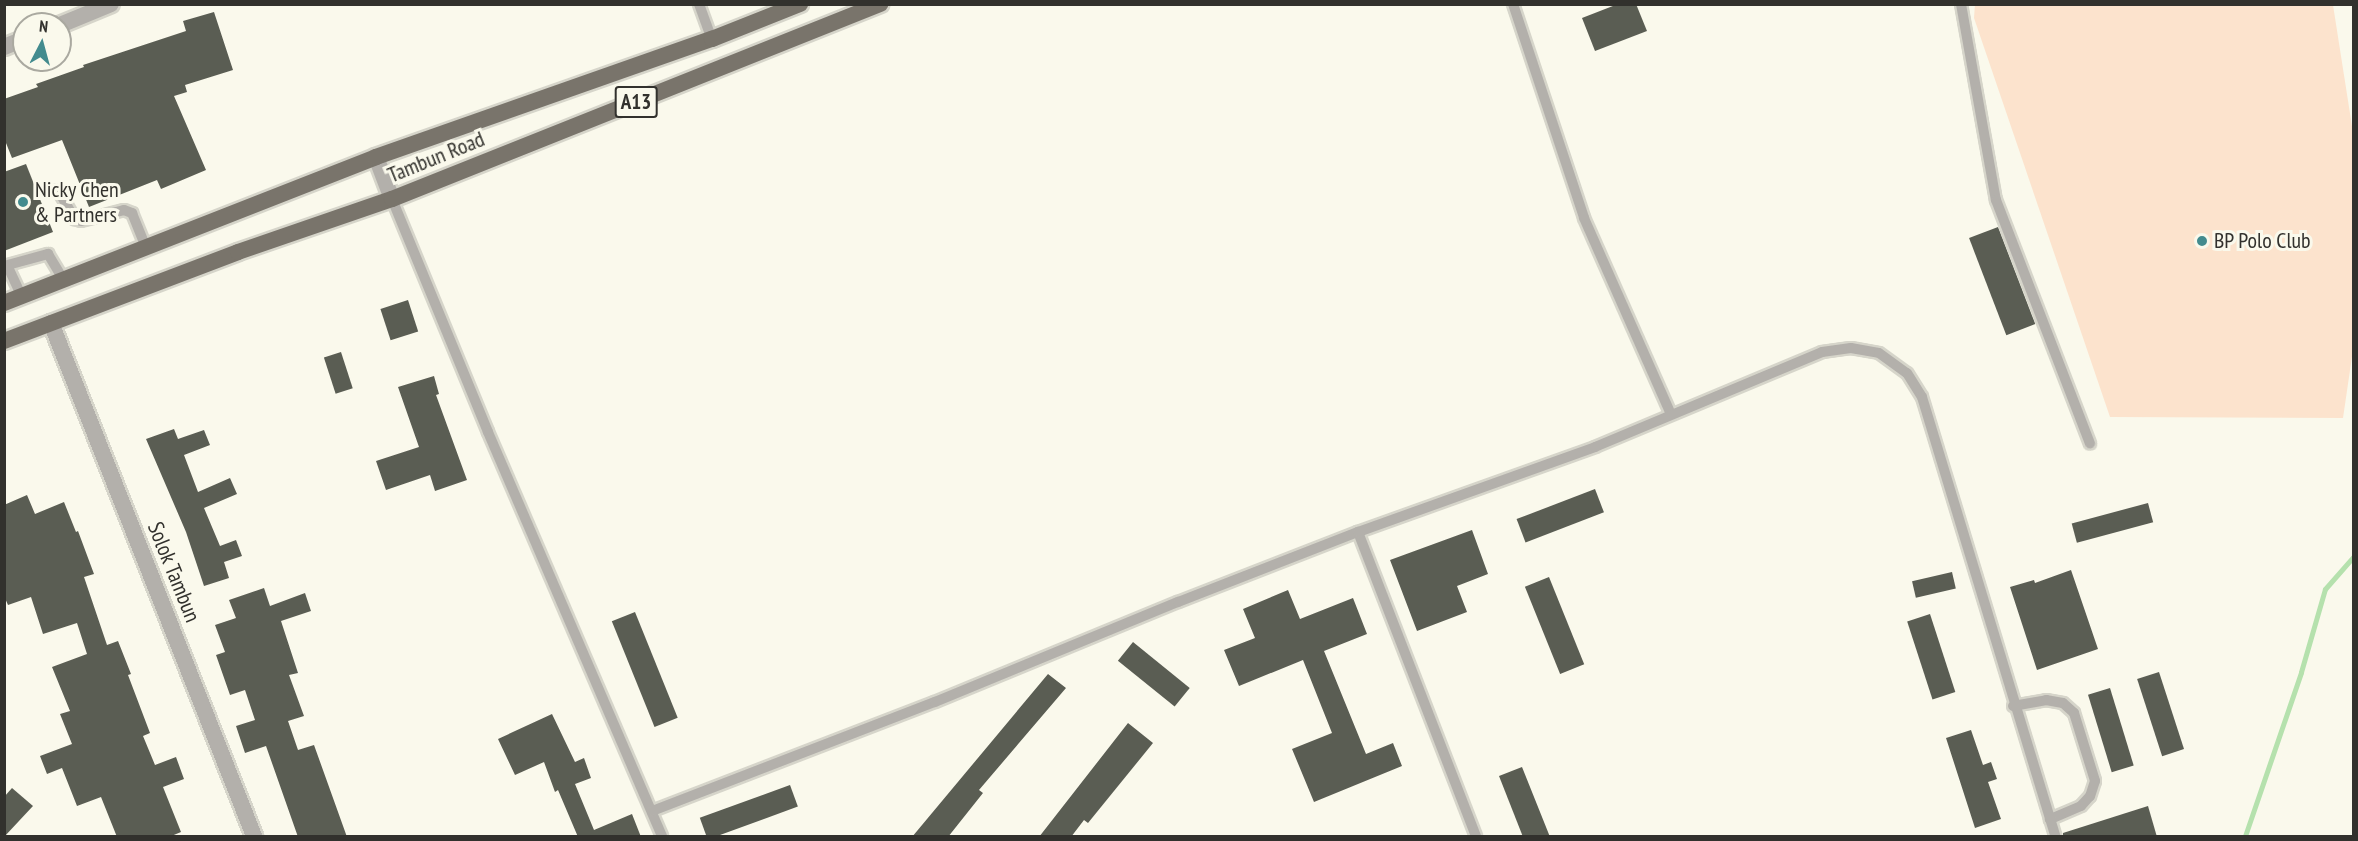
<!DOCTYPE html>
<style>
body{margin:0}
#map{position:relative;width:2358px;height:841px;overflow:hidden;background:#faf9ec;font-family:"PT Sans Narrow",sans-serif}
div>[style]{position:absolute}
[style*='--x']{left:calc(var(--x)*1px);top:calc(var(--y)*1px);width:calc(var(--w)*1px);rotate:calc(var(--a)*1deg)}
.green>*{inset:0;background:#fce3cd}
.stream>*{height:5px;margin:-2.5px;padding:0 2.5px;transform-origin:2.5px;border-radius:2.5px;background:#b5e1ad}
.building>*{inset:0;background:#5a5d53;transform-origin:0 0}
.roads{filter:drop-shadow(2px 0 #d6d5ca) drop-shadow(-2px 0 #d6d5ca) drop-shadow(0 2px #d6d5ca) drop-shadow(0 -2px #d6d5ca)}
.service>*{height:10px;margin:-5px;padding:0 5px;transform-origin:5px;border-radius:5px;background:#b3b0ab}
.minor>*{height:16px;margin:-8px;padding:0 8px;transform-origin:8px;border-radius:8px;background:#b3b0ab}
.primary>*{height:16px;margin:-8px;padding:0 8px;transform-origin:8px;border-radius:8px;background:#79746b}
.dots>*{width:16px;height:16px;translate:-50% -50%;box-sizing:border-box;border:3px solid #faf9ec;border-radius:50%}
span{translate:-50% -50%;white-space:nowrap;text-align:center;line-height:1.15;-webkit-text-stroke:6px #faf9ec;paint-order:stroke}
.shield-label span{padding:2px 4px;background:#faf9ec;border:2px solid;border-radius:4px;-webkit-text-stroke-width:0}
.shield-label{font-size:21px;color:#32312d;font-weight:700}
.street-label{font-size:22px;color:#32312d}
.poi-label{font-size:22px;color:#32312d}
.left{translate:0 -50%;text-align:left}
.frame{position:absolute;inset:0;border:6px solid #32312d;pointer-events:none}
.north{position:absolute;left:12px;top:12px;width:60px;height:60px;box-sizing:border-box;background:#faf9ec;border:2px solid #aaa9a0;border-radius:50%;rotate:6deg;font-size:16px;font-weight:700;line-height:24px;text-align:center;color:#32312d}
.north::after{content:'';display:block;margin:auto;width:21px;height:27px;background:#438b8e;clip-path:polygon(50% 0,100% 100%,50% 72%,0 100%)}
</style>
<div id="map">
<div class="green">
<i style="clip-path:polygon(1975px 4px,2333px 5px,2354px 139px,2354px 343px,2343px 418px,2110px 417px,1974px 18px)"></i>
</div>
<div class="stream">
<i style="--x:2245;--y:836;--w:173;--a:-71.1"></i>
<i style="--x:2301;--y:672;--w:86;--a:-73.9"></i>
<i style="--x:2325;--y:589;--w:44;--a:-48.7"></i>
</div>
<div class="building">
<i style="clip-path:polygon(1618px 4px,1636px 4px,1647px 31px,1595px 51px,1582px 18px)"></i>
<i style="clip-path:polygon(214px 12px,233px 70px,185px 85px,187px 92px,174px 96px,206px 170px,161px 189px,157px 180px,89px 207px,62px 140px,12px 158px,4px 138px,4px 99px,38px 87px,36px 84px,84px 67px,83px 65px,186px 31px,183px 21px)"></i>
<i style="clip-path:polygon(26px 164px,53px 232px,4px 251px,4px 172px)"></i>
<i style="left:1998px;top:227px;width:104px;height:31px;rotate:69deg"></i>
<i style="left:408px;top:300px;width:33px;height:29px;rotate:72deg"></i>
<i style="left:341px;top:352px;width:38px;height:18px;rotate:72deg"></i>
<i style="clip-path:polygon(434px 376px,439px 394px,436px 395px,467px 480px,435px 491px,430px 475px,386px 490px,376px 461px,419px 447px,398px 387px)"></i>
<i style="clip-path:polygon(174px 429px,178px 439px,204px 430px,210px 445px,184px 455px,198px 492px,230px 478px,237px 494px,204px 508px,220px 546px,236px 540px,242px 556px,224px 562px,229px 578px,204px 586px,186px 532px,146px 439px)"></i>
<i style="left:1595px;top:489px;width:25px;height:84px;rotate:69deg"></i>
<i style="clip-path:polygon(27px 495px,35px 514px,64px 502px,76px 532px,78px 531px,94px 574px,84px 577px,107px 645px,118px 641px,131px 674px,128px 675px,150px 733px,143px 736px,155px 765px,176px 757px,184px 779px,163px 787px,181px 832px,169px 837px,117px 837px,101px 797px,77px 806px,62px 768px,47px 774px,40px 756px,72px 744px,60px 714px,70px 711px,52px 667px,87px 654px,77px 623px,43px 634px,31px 597px,8px 605px,4px 596px,4px 505px)"></i>
<i style="left:2148px;top:503px;width:20px;height:79px;rotate:75deg"></i>
<i style="clip-path:polygon(1472px 530px,1488px 574px,1457px 586px,1467px 612px,1417px 631px,1390px 560px)"></i>
<i style="clip-path:polygon(2071px 570px,2098px 649px,2037px 670px,2010px 587px,2034px 580px,2035px 583px)"></i>
<i style="left:1952px;top:572px;width:17px;height:41px;rotate:77deg"></i>
<i style="left:1549px;top:577px;width:94px;height:26px;rotate:68deg"></i>
<i style="clip-path:polygon(264px 588px,270px 606px,305px 593px,311px 611px,281px 621px,298px 673px,289px 675px,304px 716px,288px 721px,298px 750px,314px 745px,347px 837px,298px 837px,266px 746px,245px 753px,236px 726px,255px 720px,245px 690px,230px 695px,216px 655px,225px 652px,215px 625px,236px 618px,229px 600px)"></i>
<i style="clip-path:polygon(1288px 590px,1300px 619px,1353px 598px,1367px 634px,1324px 651px,1366px 754px,1393px 743px,1402px 766px,1314px 802px,1292px 749px,1332px 733px,1303px 660px,1239px 686px,1224px 650px,1255px 638px,1243px 609px)"></i>
<i style="left:635px;top:612px;width:114px;height:25px;rotate:68deg"></i>
<i style="left:1930px;top:614px;width:82px;height:24px;rotate:72deg"></i>
<i style="left:1133px;top:642px;width:73px;height:24px;rotate:39deg"></i>
<i style="left:2159px;top:672px;width:81px;height:23px;rotate:72deg"></i>
<i style="clip-path:polygon(1048px 674px,1066px 688px,979px 790px,983px 793px,948px 837px,912px 837px)"></i>
<i style="left:2110px;top:688px;width:81px;height:23px;rotate:73deg"></i>
<i style="clip-path:polygon(552px 714px,575px 762px,584px 758px,591px 778px,575px 784px,594px 830px,632px 814px,641px 837px,578px 837px,558px 790px,555px 792px,544px 762px,515px 775px,498px 739px)"></i>
<i style="clip-path:polygon(1128px 723px,1153px 743px,1088px 823px,1084px 820px,1071px 837px,1039px 837px)"></i>
<i style="clip-path:polygon(1971px 730px,1983px 765px,1991px 762px,1997px 779px,1988px 782px,2001px 819px,1975px 828px,1946px 738px)"></i>
<i style="clip-path:polygon(1522px 767px,1550px 837px,1523px 837px,1499px 776px)"></i>
<i style="left:790px;top:785px;width:23px;height:96px;rotate:70deg"></i>
<i style="clip-path:polygon(12px 788px,33px 806px,4px 837px,4px 797px)"></i>
<i style="clip-path:polygon(2148px 806px,2157px 837px,2063px 837px,2063px 833px)"></i>
</div>
<div class="roads">
<div class="service">
<i style="--x:699;--y:4;--w:37;--a:70"></i>
<i style="--x:1513;--y:4;--w:225;--a:71.6"></i>
<i style="--x:1584;--y:218;--w:214;--a:66.1"></i>
<i style="--x:1961;--y:4;--w:199;--a:79.9"></i>
<i style="--x:1996;--y:200;--w:261;--a:68.9"></i>
<i style="--x:58;--y:190;--w:34;--a:60"></i>
<i style="--x:75;--y:219;--w:6;--a:18"></i>
<i style="--x:81;--y:221;--w:44;--a:-14.3"></i>
<i style="--x:124;--y:210;--w:9;--a:21"></i>
<i style="--x:132;--y:213;--w:38;--a:68"></i>
<i style="--x:392;--y:199;--w:252;--a:67.6"></i>
<i style="--x:488;--y:432;--w:440;--a:66.7"></i>
<i style="--x:4;--y:266;--w:46;--a:-15.3"></i>
<i style="--x:48;--y:254;--w:31;--a:59"></i>
<i style="--x:8;--y:267;--w:33;--a:65"></i>
<i style="--x:1358;--y:532;--w:326;--a:68.8"></i>
<i style="--x:2013;--y:706;--w:34;--a:-10"></i>
<i style="--x:2046;--y:700;--w:17;--a:10"></i>
<i style="--x:2063;--y:703;--w:15;--a:42"></i>
<i style="--x:2074;--y:713;--w:71;--a:72.8"></i>
<i style="--x:2095;--y:781;--w:16;--a:108"></i>
<i style="--x:2090;--y:796;--w:13;--a:132"></i>
<i style="--x:2081;--y:806;--w:34;--a:157"></i>
<i style="--x:652;--y:811;--w:303;--a:-21.1"></i>
<i style="--x:935;--y:702;--w:263;--a:-22.4"></i>
<i style="--x:1178;--y:602;--w:193;--a:-21.3"></i>
<i style="--x:1358;--y:532;--w:252;--a:-19.7"></i>
<i style="--x:1595;--y:447;--w:246;--a:-22.7"></i>
<i style="--x:1822;--y:352;--w:29;--a:-8"></i>
<i style="--x:1851;--y:348;--w:28;--a:10"></i>
<i style="--x:1879;--y:353;--w:34;--a:36"></i>
<i style="--x:1907;--y:373;--w:28;--a:58"></i>
<i style="--x:1922;--y:397;--w:459;--a:73.1"></i>
</div>
<div class="minor">
<i style="--x:60;--y:25;--w:55;--a:-22.4"></i>
<i style="--x:4;--y:47;--w:22;--a:-22"></i>
<i style="--x:376;--y:157;--w:45;--a:69.1"></i>
<i style="--x:51;--y:323;--w:552;--a:68.41"></i>
</div>
<div class="primary">
<i style="--x:4;--y:303;--w:400;--a:-21.4"></i>
<i style="--x:376;--y:157;--w:356;--a:-19.4"></i>
<i style="--x:712;--y:39;--w:95;--a:-21.7"></i>
<i style="--x:4;--y:341;--w:250;--a:-20.8"></i>
<i style="--x:238;--y:252;--w:163;--a:-19"></i>
<i style="--x:392;--y:199;--w:526;--a:-21.78"></i>
</div>
</div>
<div class="dots">
<i style="left:23px;top:202px;background:#438b8e"></i>
<i style="left:2202px;top:241px;background:#438b8e"></i>
</div>
<div class="shield-label">
<span style="left:636px;top:102px">A13</span>
</div>
<div class="street-label">
<span style="left:436px;top:157px;rotate:-22deg">Tambun Road</span>
<span style="left:174px;top:572px;rotate:68deg">Solok Tambun</span>
</div>
<div class="poi-label">
<span class="left" style="left:35px;top:202px">Nicky Chen<br>&amp; Partners</span>
<span class="left" style="left:2214px;top:241px">BP Polo Club</span>
</div>
<div class="frame"></div>
<div class="north">N</div>
</div>
